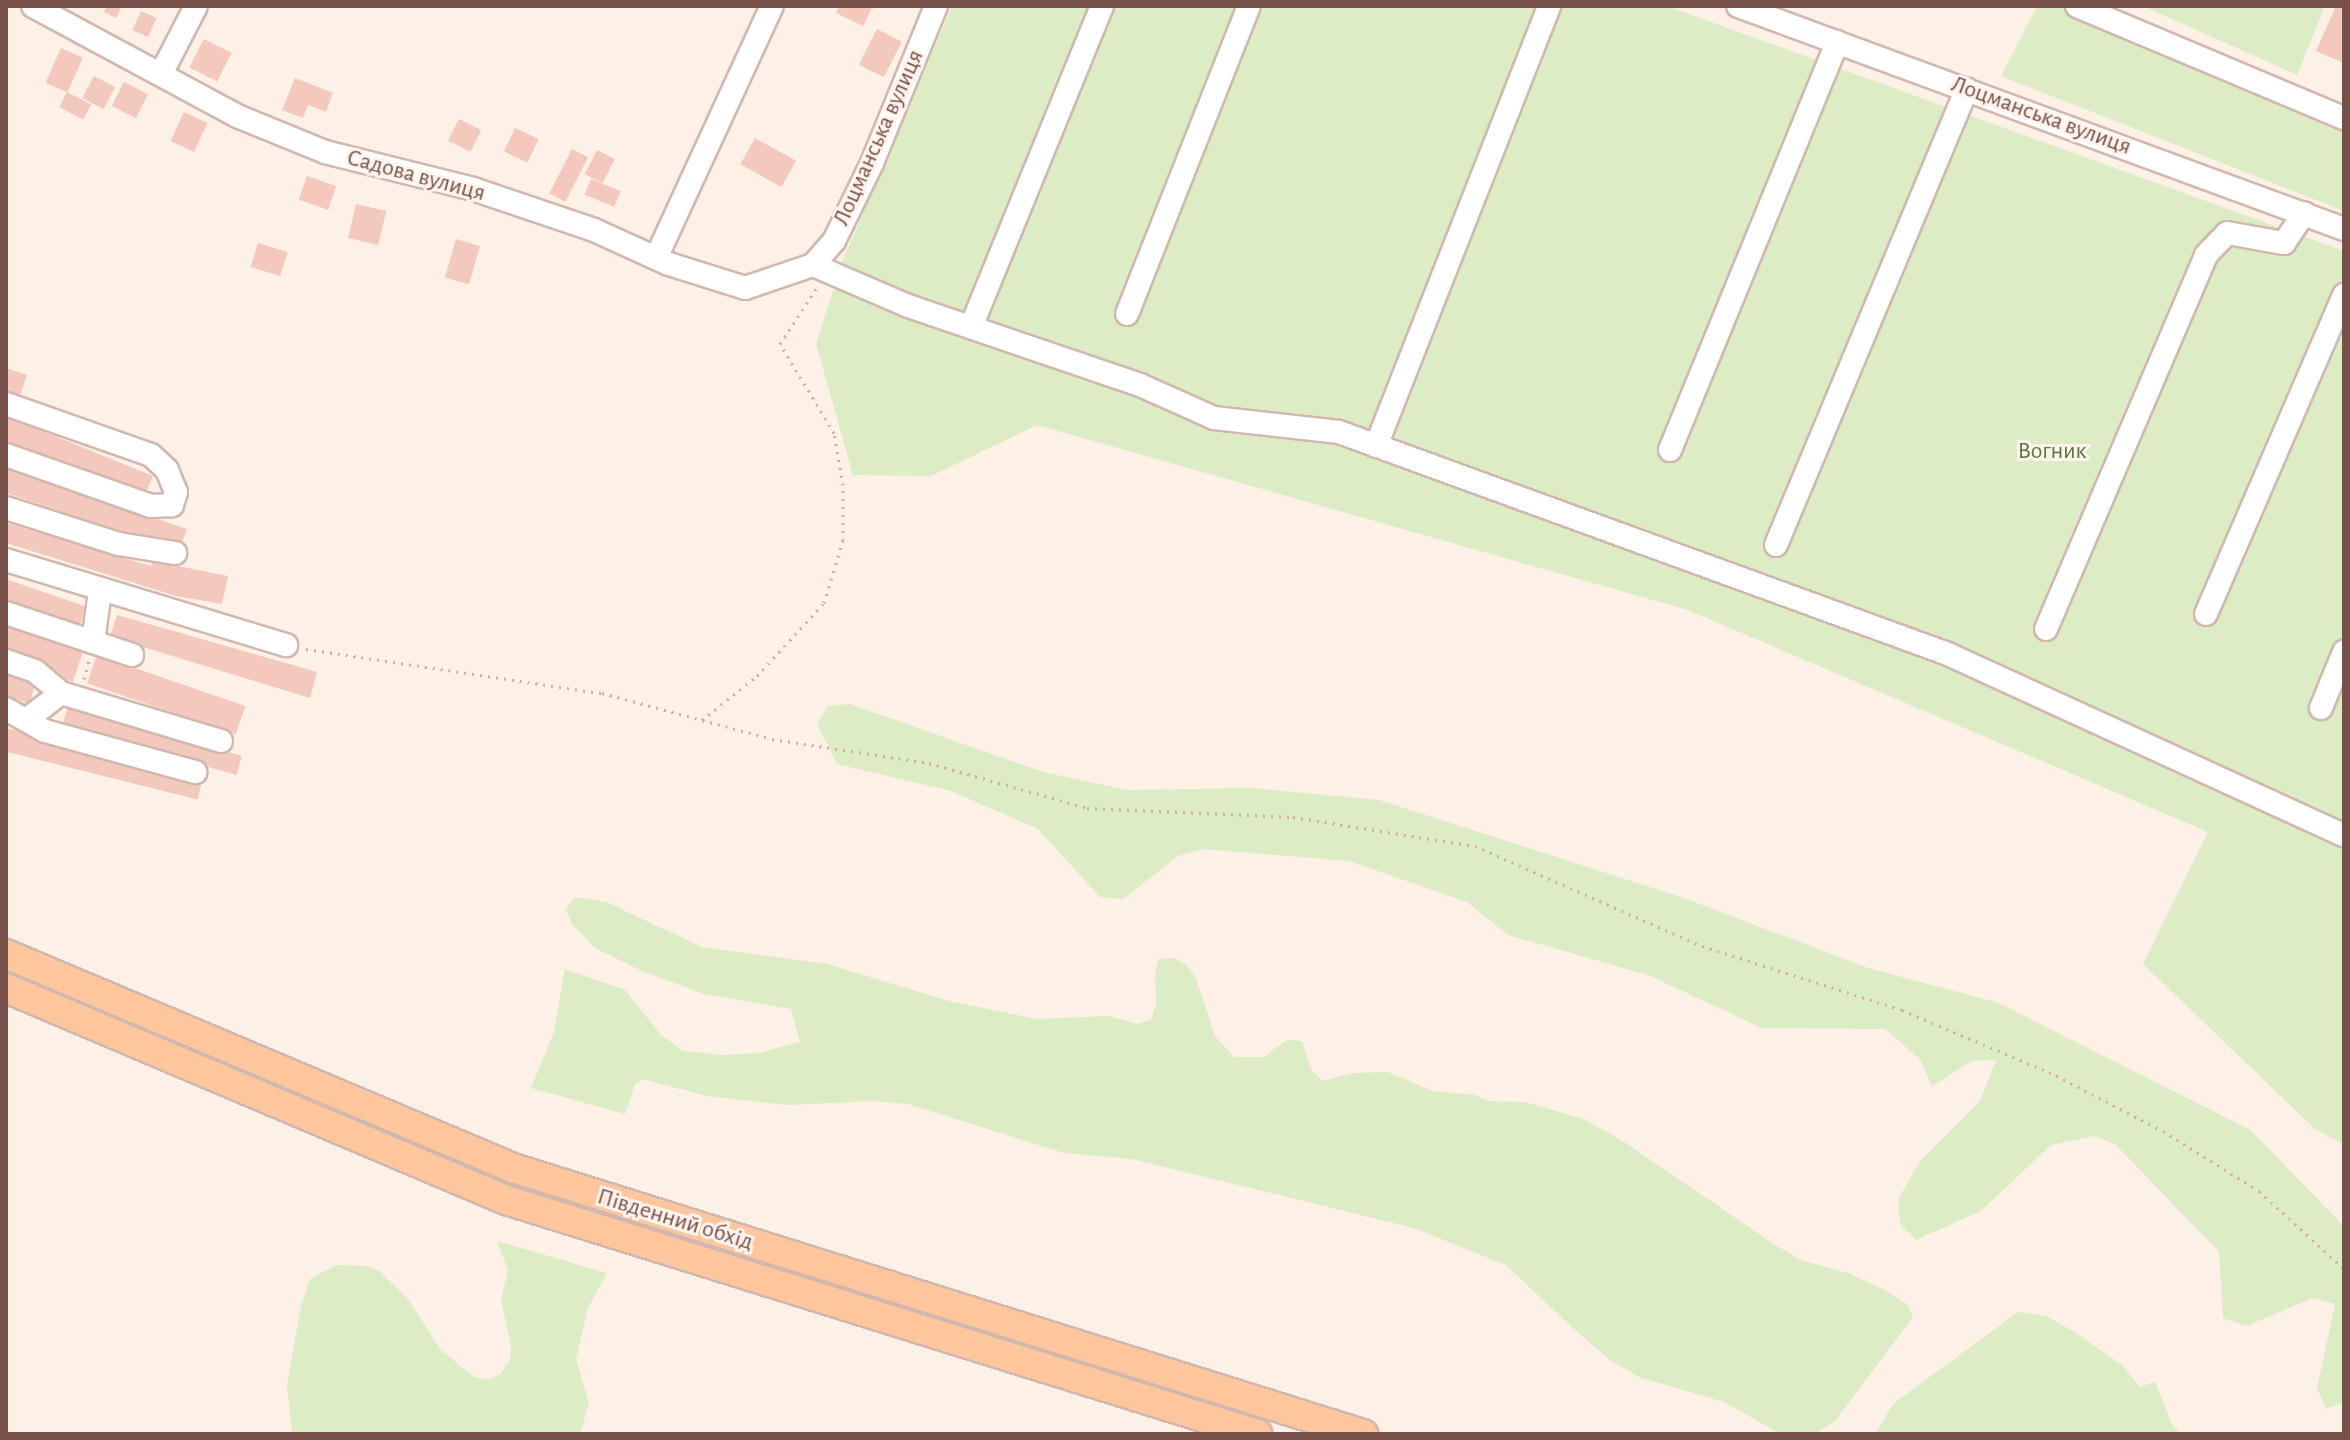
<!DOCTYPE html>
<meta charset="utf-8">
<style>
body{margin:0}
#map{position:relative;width:2350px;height:1440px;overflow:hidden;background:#fdf0e6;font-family:"Alegreya Sans",sans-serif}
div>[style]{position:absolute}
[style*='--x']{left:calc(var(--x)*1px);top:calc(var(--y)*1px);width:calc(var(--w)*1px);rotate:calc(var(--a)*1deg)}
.green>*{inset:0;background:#dcecc4}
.building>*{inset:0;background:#f3c8bd;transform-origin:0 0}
.path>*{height:3px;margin-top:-1.5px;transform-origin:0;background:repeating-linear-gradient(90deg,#d9aa9f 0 2px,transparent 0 8px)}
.roads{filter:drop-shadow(2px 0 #d2b7ae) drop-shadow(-2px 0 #d2b7ae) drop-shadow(0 2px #d2b7ae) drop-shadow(0 -2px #d2b7ae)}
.minor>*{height:22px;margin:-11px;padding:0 11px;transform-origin:11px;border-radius:11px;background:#fff}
.major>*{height:28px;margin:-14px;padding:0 14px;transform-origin:14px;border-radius:14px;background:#fdc69d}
span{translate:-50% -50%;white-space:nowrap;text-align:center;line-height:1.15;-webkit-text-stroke:6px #fff4ed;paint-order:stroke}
.street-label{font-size:24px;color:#78514a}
.park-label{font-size:24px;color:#5b783e}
.frame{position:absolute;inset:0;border:8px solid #78514a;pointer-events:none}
</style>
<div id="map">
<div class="green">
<i style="clip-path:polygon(952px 6px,1667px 6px,2344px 251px,2344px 1145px,2315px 1129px,2143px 964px,2208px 832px,1688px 610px,1037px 425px,931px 476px,853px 475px,816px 344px,843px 260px)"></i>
<i style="clip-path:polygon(2037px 6px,2060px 6px,2344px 120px,2344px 211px,2001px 76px)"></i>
<i style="clip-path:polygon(2143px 6px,2325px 6px,2297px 75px)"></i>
<i style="clip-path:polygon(850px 704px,1043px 772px,1127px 790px,1252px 788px,1379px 800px,1684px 898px,1868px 968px,1999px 1003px,2250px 1130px,2344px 1226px,2344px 1403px,2326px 1409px,2317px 1388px,2335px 1304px,2313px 1298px,2246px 1326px,2223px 1318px,2219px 1252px,2115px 1144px,2094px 1136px,2051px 1145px,1981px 1211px,1916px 1240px,1900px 1224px,1898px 1199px,1920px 1161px,1980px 1101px,1996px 1060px,1972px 1061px,1932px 1086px,1920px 1059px,1885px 1029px,1762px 1028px,1648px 975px,1508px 935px,1467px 902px,1349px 861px,1202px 849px,1178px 856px,1123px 899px,1100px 897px,1038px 829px,951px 791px,837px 764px,817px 724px,828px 706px)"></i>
<i style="clip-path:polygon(575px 897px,606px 902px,702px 947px,827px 964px,949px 1001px,1036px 1019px,1109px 1016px,1137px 1024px,1151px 1020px,1156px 1004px,1155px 973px,1159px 959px,1174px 958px,1186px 965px,1196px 978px,1215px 1036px,1234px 1057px,1263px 1057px,1287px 1040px,1302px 1041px,1312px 1071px,1323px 1081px,1353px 1073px,1388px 1072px,1433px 1091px,1475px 1095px,1488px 1101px,1525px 1102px,1584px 1119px,1623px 1141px,1775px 1245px,1801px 1260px,1848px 1273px,1883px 1289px,1907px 1304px,1913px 1317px,1835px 1421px,1815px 1434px,1781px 1434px,1724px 1402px,1639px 1377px,1610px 1360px,1574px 1329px,1506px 1265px,1414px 1228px,1132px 1159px,1064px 1153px,908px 1104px,873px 1101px,788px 1105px,707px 1096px,643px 1079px,635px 1084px,625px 1114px,531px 1088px,554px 1032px,565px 969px,625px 990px,660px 1034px,683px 1051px,724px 1055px,758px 1053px,800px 1042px,791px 1009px,704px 994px,642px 971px,595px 948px,572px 924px,566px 909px)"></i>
<i style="clip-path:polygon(497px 1241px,607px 1273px,588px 1308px,576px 1359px,589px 1403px,580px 1434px,292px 1434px,287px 1386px,301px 1306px,310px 1279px,336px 1265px,366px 1266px,379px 1271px,409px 1300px,440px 1349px,474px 1377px,488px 1380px,501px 1373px,510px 1360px,511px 1345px,501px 1300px,508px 1270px)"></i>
<i style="clip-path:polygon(2018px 1312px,2046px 1316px,2073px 1331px,2122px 1365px,2140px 1387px,2155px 1382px,2172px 1424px,2181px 1434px,1875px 1434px,1893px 1404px)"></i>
</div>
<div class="building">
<i style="clip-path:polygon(107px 6px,122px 6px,116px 18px,104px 12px)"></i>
<i style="clip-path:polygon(839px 6px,873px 6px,863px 26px,836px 13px)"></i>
<i style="clip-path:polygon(2336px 6px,2344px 10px,2344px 63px,2316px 51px)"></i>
<i style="left:141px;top:11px;width:17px;height:21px;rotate:24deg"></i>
<i style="left:877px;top:29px;width:28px;height:40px;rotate:27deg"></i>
<i style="left:204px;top:39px;width:31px;height:32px;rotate:27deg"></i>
<i style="left:61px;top:48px;width:24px;height:38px;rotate:24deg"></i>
<i style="left:94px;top:76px;width:24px;height:25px;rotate:28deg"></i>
<i style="clip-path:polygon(295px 78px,333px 93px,326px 112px,308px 105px,303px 118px,282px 110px)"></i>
<i style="left:124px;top:82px;width:27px;height:27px;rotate:27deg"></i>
<i style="left:67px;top:92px;width:27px;height:17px;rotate:27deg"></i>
<i style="left:184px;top:112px;width:26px;height:32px;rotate:25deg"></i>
<i style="left:459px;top:119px;width:25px;height:24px;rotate:27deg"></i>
<i style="left:515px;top:128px;width:26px;height:26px;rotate:25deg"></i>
<i style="left:755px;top:138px;width:47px;height:30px;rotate:29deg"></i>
<i style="left:572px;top:149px;width:18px;height:50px;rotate:27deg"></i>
<i style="left:597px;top:150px;width:20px;height:27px;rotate:27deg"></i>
<i style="left:307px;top:176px;width:31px;height:25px;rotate:19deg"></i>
<i style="left:591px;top:179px;width:32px;height:17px;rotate:22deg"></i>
<i style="left:356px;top:204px;width:31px;height:35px;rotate:13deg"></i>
<i style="left:456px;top:239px;width:25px;height:40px;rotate:16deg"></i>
<i style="left:258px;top:243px;width:31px;height:25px;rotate:17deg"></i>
<i style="clip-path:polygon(6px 368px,27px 375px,19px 398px,6px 394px)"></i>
<i style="clip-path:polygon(6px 416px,153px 476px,145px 494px,6px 443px)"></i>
<i style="clip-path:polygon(6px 467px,187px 529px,181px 545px,155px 536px,153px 542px,6px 493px)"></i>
<i style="clip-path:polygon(6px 523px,151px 566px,153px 561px,228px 576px,222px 604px,176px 596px,6px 543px)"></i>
<i style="left:6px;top:579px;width:85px;height:22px;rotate:19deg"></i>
<i style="clip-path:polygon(117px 615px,317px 672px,310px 698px,110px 637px)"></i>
<i style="clip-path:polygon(6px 622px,84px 648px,73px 682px,6px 657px)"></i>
<i style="left:97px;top:655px;width:157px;height:30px;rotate:19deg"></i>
<i style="clip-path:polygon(6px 669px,36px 679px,30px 704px,6px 696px)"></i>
<i style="left:68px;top:706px;width:181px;height:20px;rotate:16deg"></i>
<i style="left:6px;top:728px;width:203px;height:23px;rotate:14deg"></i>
</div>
<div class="path">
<i style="--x:306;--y:649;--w:299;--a:8.5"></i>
<i style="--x:602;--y:693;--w:176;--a:15.1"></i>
<i style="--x:772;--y:739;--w:159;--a:8.7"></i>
<i style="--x:929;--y:763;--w:164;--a:15.9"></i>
<i style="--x:1087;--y:808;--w:206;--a:2.5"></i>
<i style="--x:1293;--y:817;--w:184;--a:9.1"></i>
<i style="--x:1475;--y:846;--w:248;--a:23.8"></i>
<i style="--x:1702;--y:946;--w:210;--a:17.7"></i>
<i style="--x:1902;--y:1010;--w:160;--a:22.9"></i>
<i style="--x:2049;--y:1072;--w:128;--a:27.4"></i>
<i style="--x:2163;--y:1131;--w:113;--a:32"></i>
<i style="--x:2259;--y:1191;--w:115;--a:42.5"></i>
<i style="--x:84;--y:679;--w:20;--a:-75"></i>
<i style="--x:702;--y:720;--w:70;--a:-38.7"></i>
<i style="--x:757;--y:676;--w:99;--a:-47.5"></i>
<i style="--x:824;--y:603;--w:66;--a:-73.2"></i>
<i style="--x:843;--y:540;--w:55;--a:-90"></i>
<i style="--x:843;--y:485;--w:53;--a:-99.8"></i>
<i style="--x:834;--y:433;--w:104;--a:-121.2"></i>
<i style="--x:780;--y:344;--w:66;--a:-56.8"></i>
</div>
<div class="roads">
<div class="minor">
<i style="--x:33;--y:6;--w:232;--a:28.3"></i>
<i style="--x:237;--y:116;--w:95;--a:22.2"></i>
<i style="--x:325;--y:152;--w:153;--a:14"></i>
<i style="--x:473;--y:189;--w:128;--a:18.7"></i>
<i style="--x:594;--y:230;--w:82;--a:24.4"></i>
<i style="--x:669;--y:264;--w:80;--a:17.5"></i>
<i style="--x:745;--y:288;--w:72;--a:-18.7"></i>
<i style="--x:1738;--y:6;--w:646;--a:20.2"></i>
<i style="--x:2077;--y:6;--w:290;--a:22.8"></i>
<i style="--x:162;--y:72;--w:74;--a:-62.7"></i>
<i style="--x:656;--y:258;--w:277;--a:-65.3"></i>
<i style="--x:813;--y:265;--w:103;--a:23.3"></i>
<i style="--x:908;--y:306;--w:245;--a:18.8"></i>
<i style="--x:1140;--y:385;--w:81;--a:24"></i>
<i style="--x:1214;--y:418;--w:126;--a:6.4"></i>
<i style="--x:1339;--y:432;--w:648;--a:20.03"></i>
<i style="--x:1948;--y:654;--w:435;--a:24.6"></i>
<i style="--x:813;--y:265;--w:32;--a:-49"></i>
<i style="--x:834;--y:241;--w:87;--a:-64"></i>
<i style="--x:872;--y:163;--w:170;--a:-67.8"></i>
<i style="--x:1127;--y:314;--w:331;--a:-68.4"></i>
<i style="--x:971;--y:327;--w:347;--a:-67.8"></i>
<i style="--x:6;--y:404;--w:154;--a:19.4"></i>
<i style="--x:151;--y:455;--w:22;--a:43"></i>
<i style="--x:167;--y:470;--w:24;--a:68"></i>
<i style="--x:176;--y:492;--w:14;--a:107"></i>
<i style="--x:172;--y:505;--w:21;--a:177"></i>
<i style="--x:151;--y:506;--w:154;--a:-160.6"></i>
<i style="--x:1376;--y:446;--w:473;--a:-68.5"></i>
<i style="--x:1670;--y:450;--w:441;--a:-67.7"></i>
<i style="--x:6;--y:508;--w:119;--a:17.7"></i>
<i style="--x:119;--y:544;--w:57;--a:9.1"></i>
<i style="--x:1776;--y:545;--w:494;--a:-67.3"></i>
<i style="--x:6;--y:560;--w:293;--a:16.9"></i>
<i style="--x:6;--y:613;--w:133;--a:18.4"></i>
<i style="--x:2206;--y:614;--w:348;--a:-66.6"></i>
<i style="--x:2046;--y:629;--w:407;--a:-66.8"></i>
<i style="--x:2206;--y:255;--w:30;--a:-46"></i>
<i style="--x:2227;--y:233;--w:58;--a:10"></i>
<i style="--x:2284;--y:243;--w:36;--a:-56"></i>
<i style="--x:93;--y:642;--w:51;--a:-82.2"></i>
<i style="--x:6;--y:661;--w:31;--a:19"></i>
<i style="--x:35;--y:671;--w:34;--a:40"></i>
<i style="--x:61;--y:693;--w:167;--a:16.7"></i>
<i style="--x:2321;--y:708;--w:61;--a:-67.7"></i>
<i style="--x:6;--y:709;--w:45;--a:29.4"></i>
<i style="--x:45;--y:731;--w:156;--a:15.3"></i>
<i style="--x:26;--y:720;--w:44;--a:-37.6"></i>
</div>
<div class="major">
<i style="--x:6;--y:954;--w:550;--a:22.88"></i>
<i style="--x:513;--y:1168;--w:891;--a:17.38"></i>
<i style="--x:6;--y:988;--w:543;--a:22.98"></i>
<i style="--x:506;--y:1200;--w:787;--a:17.31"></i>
</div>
</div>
<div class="street-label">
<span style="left:2041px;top:116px;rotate:20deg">Лоцманська вулиця</span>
<span style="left:879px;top:138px;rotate:-66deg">Лоцманська вулиця</span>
<span style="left:416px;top:176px;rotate:15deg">Садова вулиця</span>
<span style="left:675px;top:1220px;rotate:17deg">Південний обхід</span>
</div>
<div class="park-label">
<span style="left:2052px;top:452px">Вогник</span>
</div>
<div class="frame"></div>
</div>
